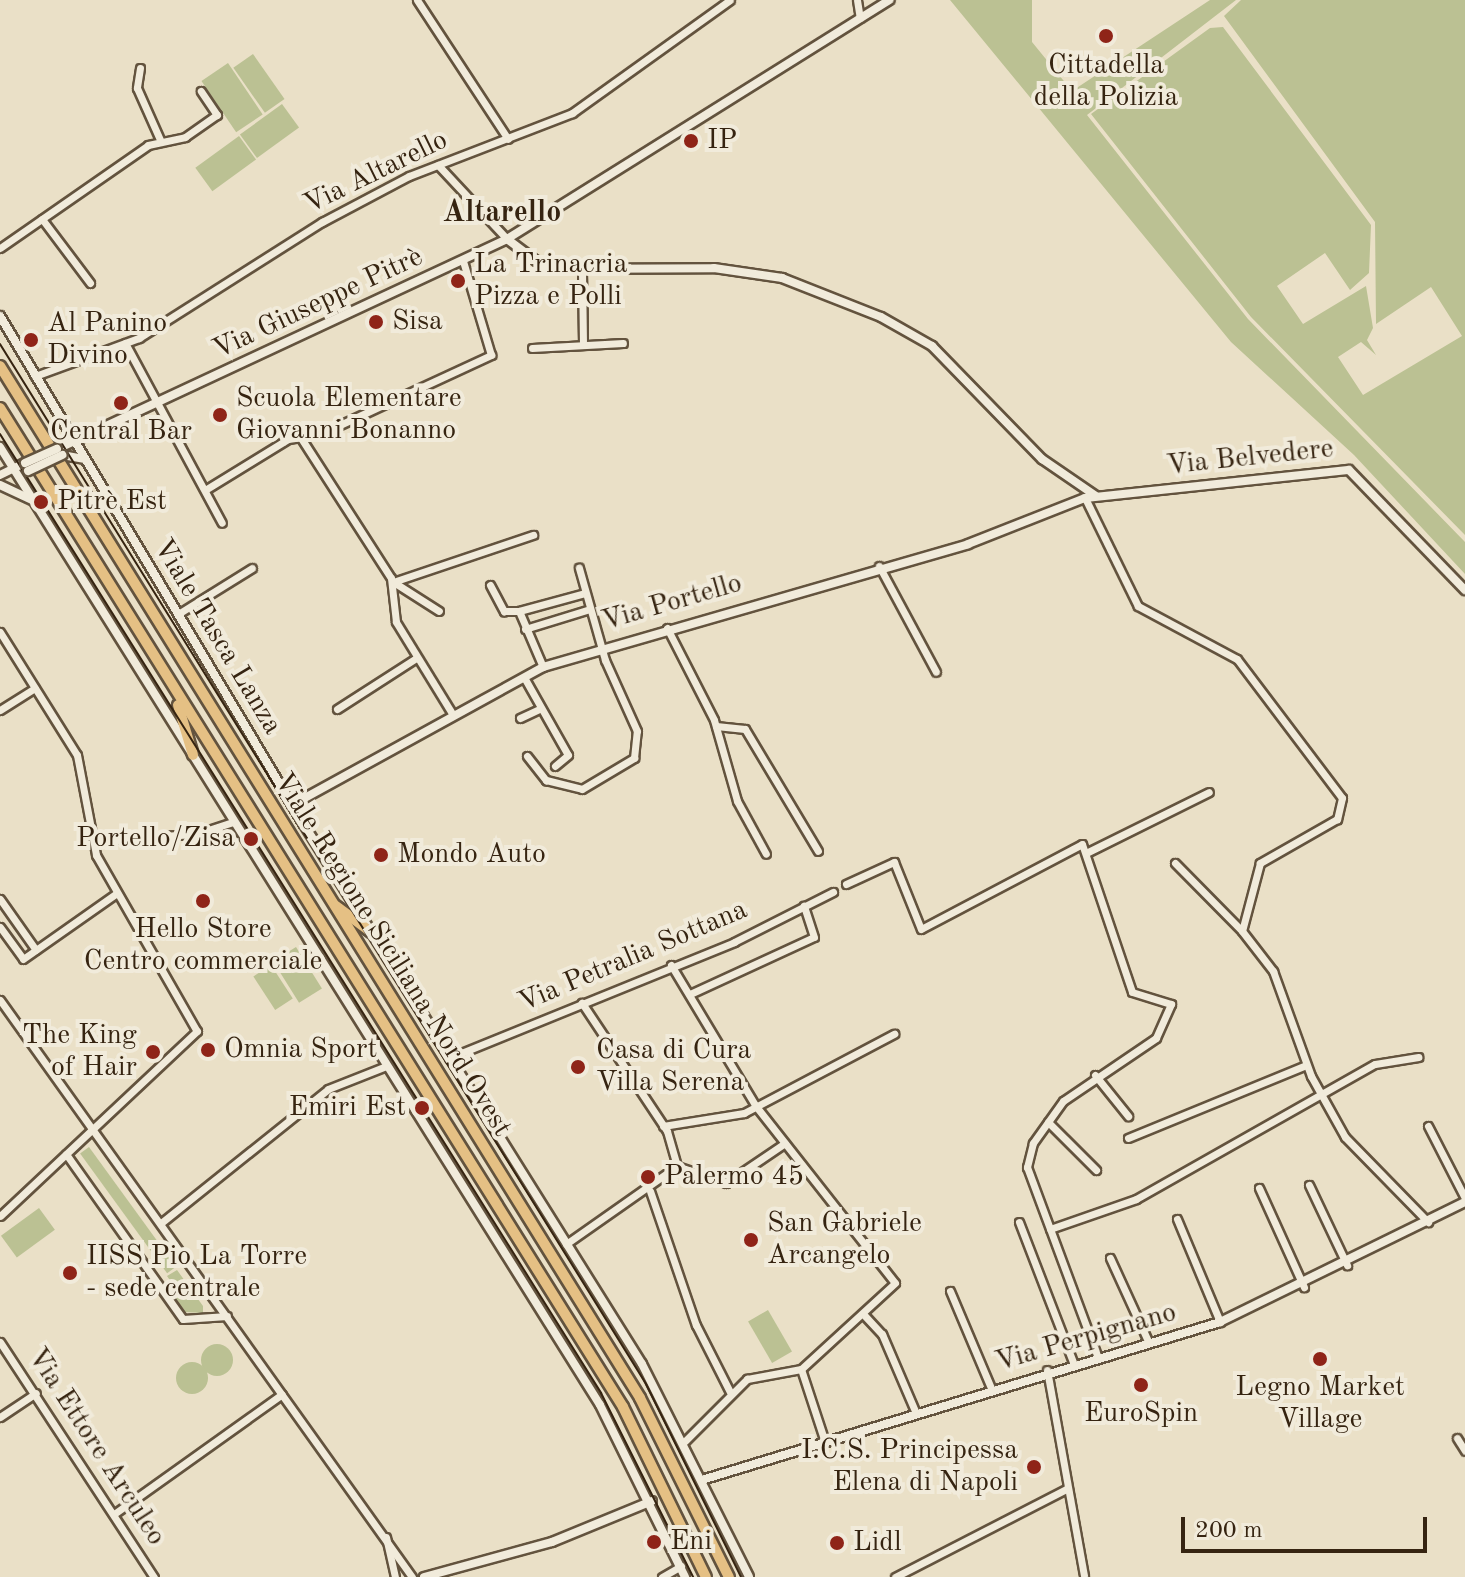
<!DOCTYPE html>
<meta charset="utf-8">
<style>
body{margin:0}
#map{position:relative;width:1465px;height:1577px;overflow:hidden;background:#eae0c7;font-family:"Old Standard TT",serif}
div>[style]{position:absolute}
[style*='--x']{left:calc(var(--x)*1px);top:calc(var(--y)*1px);width:calc(var(--w)*1px);rotate:calc(var(--a)*1deg)}
.green>*{inset:0;background:#bbc193;transform-origin:0 0}
.round{border-radius:50%}
.roads{filter:drop-shadow(2px 0 #63533e) drop-shadow(-2px 0 #63533e) drop-shadow(0 2px #63533e) drop-shadow(0 -2px #63533e)}
.minor>*{height:7px;margin:-3.5px;padding:0 3.5px;transform-origin:3.5px;border-radius:3.5px;background:#f1ebdb}
.tertiary>*{height:8px;margin:-4px;padding:0 4px;transform-origin:4px;border-radius:4px;background:#f1ebdb}
.primary>*{height:10px;margin:-5px;padding:0 5px;transform-origin:5px;border-radius:5px;background:#e5c084}
.tram>*{height:2px;margin:-1px;padding:0 1px;transform-origin:1px;border-radius:1px;background:#362411}
.bridges{filter:drop-shadow(2px 0 #63533e) drop-shadow(-2px 0 #63533e) drop-shadow(0 2px #63533e) drop-shadow(0 -2px #63533e)}
.tertiary-bridge>*{height:8px;margin:-4px;padding:0 4px;transform-origin:4px;border-radius:4px;background:#f1ebdb}
.dots>*{width:22px;height:22px;translate:-50% -50%;box-sizing:border-box;border:4px solid #f1ebdb;border-radius:50%}
span{translate:-50% -50%;white-space:nowrap;text-align:center;line-height:1.15;-webkit-text-stroke:8px #f1ebdb;paint-order:stroke}
.poi-label{font-size:28px;color:#362411}
.left{translate:0 -50%;text-align:left}
.right{translate:-100% -50%;text-align:right}
.street-label{font-size:28px;color:#362411}
.neighbourhood-label{font-size:30px;color:#362411;font-weight:700}
.scale{position:absolute;left:1181px;top:1517px;width:246px;height:36px;box-sizing:border-box;border:4px solid #362411;border-top:0;padding-left:10px;font-size:24px;line-height:28px;white-space:nowrap;color:#362411;-webkit-text-stroke:6px #f1ebdb;paint-order:stroke}
</style>
<div id="map">
<div class="green">
<i style="clip-path:polygon(950px 0,1032px 0,1032px 42px,1072px 91px,1210px 0,1236px 0,1087px 115px,1248px 319px,1465px 542px,1465px 574px,1354px 455px,1231px 342px)"></i>
<i style="clip-path:polygon(1241px 0,1465px 0,1465px 535px,1251px 317px,1091px 114px,1210px 28px,1223px 27px,1371px 225px,1369px 273px,1350px 290px,1325px 253px,1277px 286px,1303px 324px,1366px 286px,1373px 328px,1367px 340px,1376px 355px,1361px 342px,1338px 357px,1363px 395px,1462px 336px,1431px 287px,1376px 324px,1375px 222px,1224px 16px)"></i>
<i style="left:253px;top:54px;width:55px;height:24px;rotate:55deg"></i>
<i style="left:228px;top:63px;width:62px;height:32px;rotate:56deg"></i>
<i style="left:282px;top:104px;width:29px;height:52px;rotate:54deg"></i>
<i style="left:239px;top:136px;width:29px;height:54px;rotate:54deg"></i>
<i style="left:296px;top:947px;width:49px;height:27px;rotate:58deg"></i>
<i style="left:271px;top:965px;width:40px;height:21px;rotate:57deg"></i>
<i style="left:89px;top:1147px;width:148px;height:11px;rotate:54deg"></i>
<i style="left:39px;top:1208px;width:27px;height:47px;rotate:54deg"></i>
<i style="clip-path:polygon(177px 1270px,203px 1306px,203px 1313px,184px 1312px,175px 1299px,180px 1295px,167px 1276px)"></i>
<i style="left:768px;top:1310px;width:48px;height:23px;rotate:60deg"></i>
<i class="round" style="left:201px;top:1344px;width:32px;height:32px"></i>
<i class="round" style="left:176px;top:1362px;width:32px;height:32px"></i>
</div>
<div class="roads">
<div class="minor">
<i style="--x:417;--y:0;--w:166;--a:56.8"></i>
<i style="--x:857;--y:0;--w:18;--a:81"></i>
<i style="--x:140;--y:68;--w:20;--a:99"></i>
<i style="--x:137;--y:88;--w:59;--a:66"></i>
<i style="--x:438;--y:165;--w:101;--a:47"></i>
<i style="--x:42;--y:219;--w:80;--a:53.1"></i>
<i style="--x:0;--y:248;--w:180;--a:-34.8"></i>
<i style="--x:148;--y:145;--w:38;--a:-12"></i>
<i style="--x:185;--y:137;--w:39;--a:-35"></i>
<i style="--x:217;--y:115;--w:29;--a:-124"></i>
<i style="--x:582;--y:272;--w:73;--a:89.2"></i>
<i style="--x:125;--y:343;--w:204;--a:61.7"></i>
<i style="--x:532;--y:348;--w:91;--a:-3.1"></i>
<i style="--x:35;--y:376;--w:111;--a:-20.1"></i>
<i style="--x:139;--y:338;--w:217;--a:-32.4"></i>
<i style="--x:322;--y:222;--w:98;--a:-27.9"></i>
<i style="--x:409;--y:176;--w:175;--a:-21.1"></i>
<i style="--x:572;--y:113;--w:194;--a:-35.6"></i>
<i style="--x:301;--y:438;--w:166;--a:57.3"></i>
<i style="--x:391;--y:578;--w:44;--a:83.5"></i>
<i style="--x:396;--y:622;--w:109;--a:58.5"></i>
<i style="--x:205;--y:490;--w:97;--a:-31.6"></i>
<i style="--x:288;--y:439;--w:30;--a:-8"></i>
<i style="--x:318;--y:435;--w:191;--a:-24.8"></i>
<i style="--x:491;--y:355;--w:98;--a:-106.6"></i>
<i style="--x:1085;--y:498;--w:120;--a:63.9"></i>
<i style="--x:1138;--y:606;--w:112;--a:28.2"></i>
<i style="--x:1237;--y:659;--w:174;--a:52.9"></i>
<i style="--x:1342;--y:798;--w:22;--a:103"></i>
<i style="--x:1337;--y:819;--w:89;--a:150.3"></i>
<i style="--x:1260;--y:863;--w:70;--a:104.8"></i>
<i style="--x:1242;--y:931;--w:51;--a:52.2"></i>
<i style="--x:1273;--y:971;--w:112;--a:70.1"></i>
<i style="--x:1311;--y:1076;--w:70;--a:60.9"></i>
<i style="--x:1345;--y:1137;--w:119;--a:45.7"></i>
<i style="--x:879;--y:566;--w:120;--a:61.7"></i>
<i style="--x:393;--y:582;--w:148;--a:-18.6"></i>
<i style="--x:395;--y:583;--w:52;--a:32.5"></i>
<i style="--x:490;--y:585;--w:30;--a:62"></i>
<i style="--x:504;--y:611;--w:15;--a:0"></i>
<i style="--x:519;--y:611;--w:61;--a:66.8"></i>
<i style="--x:519;--y:611;--w:68;--a:-15.3"></i>
<i style="--x:178;--y:614;--w:87;--a:-31.9"></i>
<i style="--x:667;--y:628;--w:103;--a:62.9"></i>
<i style="--x:714;--y:720;--w:84;--a:74.1"></i>
<i style="--x:737;--y:801;--w:60;--a:61.3"></i>
<i style="--x:525;--y:629;--w:68;--a:-17.1"></i>
<i style="--x:0;--y:632;--w:145;--a:58"></i>
<i style="--x:77;--y:755;--w:102;--a:79.2"></i>
<i style="--x:96;--y:855;--w:203;--a:60.2"></i>
<i style="--x:197;--y:1031;--w:270;--a:136.8"></i>
<i style="--x:525;--y:679;--w:87;--a:60.5"></i>
<i style="--x:568;--y:755;--w:17;--a:140"></i>
<i style="--x:337;--y:709;--w:94;--a:-32.8"></i>
<i style="--x:0;--y:710;--w:41;--a:-32.2"></i>
<i style="--x:520;--y:718;--w:21;--a:-25"></i>
<i style="--x:716;--y:726;--w:29;--a:6"></i>
<i style="--x:745;--y:729;--w:142;--a:59.1"></i>
<i style="--x:527;--y:756;--w:31;--a:52"></i>
<i style="--x:546;--y:780;--w:37;--a:14"></i>
<i style="--x:582;--y:789;--w:61;--a:-30.8"></i>
<i style="--x:634;--y:758;--w:27;--a:-84"></i>
<i style="--x:637;--y:731;--w:78;--a:-114.3"></i>
<i style="--x:605;--y:660;--w:96;--a:-105.8"></i>
<i style="--x:94;--y:840;--w:102;--a:-3.4"></i>
<i style="--x:196;--y:834;--w:40;--a:-18"></i>
<i style="--x:1086;--y:853;--w:137;--a:-26.4"></i>
<i style="--x:1175;--y:863;--w:95;--a:45.4"></i>
<i style="--x:846;--y:884;--w:53;--a:-24.6"></i>
<i style="--x:894;--y:862;--w:72;--a:68.1"></i>
<i style="--x:921;--y:929;--w:182;--a:-27.8"></i>
<i style="--x:1082;--y:844;--w:156;--a:71.3"></i>
<i style="--x:1132;--y:992;--w:41;--a:17.1"></i>
<i style="--x:1171;--y:1004;--w:37;--a:114"></i>
<i style="--x:1156;--y:1038;--w:112;--a:145.9"></i>
<i style="--x:1063;--y:1101;--w:52;--a:125.5"></i>
<i style="--x:1033;--y:1143;--w:25;--a:104"></i>
<i style="--x:1027;--y:1167;--w:201;--a:69.6"></i>
<i style="--x:0;--y:899;--w:62;--a:54.8"></i>
<i style="--x:0;--y:927;--w:39;--a:54"></i>
<i style="--x:23;--y:959;--w:115;--a:-35.1"></i>
<i style="--x:671;--y:965;--w:163;--a:59"></i>
<i style="--x:755;--y:1105;--w:226;--a:51.8"></i>
<i style="--x:895;--y:1283;--w:127;--a:137.5"></i>
<i style="--x:690;--y:994;--w:136;--a:-24.7"></i>
<i style="--x:814;--y:937;--w:33;--a:-108"></i>
<i style="--x:0;--y:1000;--w:709;--a:54.47"></i>
<i style="--x:449;--y:1058;--w:308;--a:-22.1"></i>
<i style="--x:734;--y:942;--w:111;--a:-26.8"></i>
<i style="--x:1095;--y:1075;--w:53;--a:51.2"></i>
<i style="--x:1048;--y:1122;--w:68;--a:45"></i>
<i style="--x:663;--y:1126;--w:82;--a:-9.1"></i>
<i style="--x:744;--y:1113;--w:170;--a:-27.8"></i>
<i style="--x:1428;--y:1126;--w:81;--a:62.8"></i>
<i style="--x:1128;--y:1138;--w:192;--a:-22.3"></i>
<i style="--x:66;--y:1154;--w:202;--a:54.7"></i>
<i style="--x:183;--y:1319;--w:44;--a:-3.9"></i>
<i style="--x:677;--y:1166;--w:52;--a:19.1"></i>
<i style="--x:726;--y:1183;--w:71;--a:-34.1"></i>
<i style="--x:1309;--y:1185;--w:89;--a:64.6"></i>
<i style="--x:1259;--y:1188;--w:109;--a:65.6"></i>
<i style="--x:650;--y:1191;--w:142;--a:71.1"></i>
<i style="--x:696;--y:1325;--w:75;--a:63.1"></i>
<i style="--x:1177;--y:1219;--w:112;--a:67.3"></i>
<i style="--x:1019;--y:1222;--w:150;--a:68.9"></i>
<i style="--x:161;--y:1223;--w:214;--a:-38.7"></i>
<i style="--x:328;--y:1089;--w:62;--a:-21.6"></i>
<i style="--x:1050;--y:1229;--w:91;--a:-19.2"></i>
<i style="--x:1136;--y:1199;--w:274;--a:-29.5"></i>
<i style="--x:1375;--y:1064;--w:44;--a:-9.2"></i>
<i style="--x:566;--y:1244;--w:136;--a:-35.1"></i>
<i style="--x:677;--y:1166;--w:36;--a:-106"></i>
<i style="--x:667;--y:1131;--w:154;--a:-123.6"></i>
<i style="--x:1110;--y:1258;--w:91;--a:65.4"></i>
<i style="--x:950;--y:1291;--w:105;--a:67.1"></i>
<i style="--x:865;--y:1316;--w:25;--a:47"></i>
<i style="--x:882;--y:1334;--w:84;--a:66.8"></i>
<i style="--x:0;--y:1342;--w:281;--a:56.8"></i>
<i style="--x:1047;--y:1370;--w:209;--a:79.8"></i>
<i style="--x:0;--y:1417;--w:43;--a:-33.7"></i>
<i style="--x:1457;--y:1438;--w:15;--a:58"></i>
<i style="--x:685;--y:1441;--w:88;--a:-45"></i>
<i style="--x:747;--y:1379;--w:55;--a:-10.5"></i>
<i style="--x:801;--y:1369;--w:74;--a:71.8"></i>
<i style="--x:114;--y:1514;--w:206;--a:-35.5"></i>
<i style="--x:386;--y:1537;--w:41;--a:77.3"></i>
<i style="--x:662;--y:1577;--w:22;--a:-30"></i>
<i style="--x:895;--y:1577;--w:192;--a:-27.2"></i>
</div>
<div class="tertiary">
<i style="--x:507;--y:239;--w:50;--a:36.9"></i>
<i style="--x:547;--y:269;--w:167;--a:-0.3"></i>
<i style="--x:714;--y:268;--w:69;--a:8.4"></i>
<i style="--x:782;--y:278;--w:106;--a:21.5"></i>
<i style="--x:881;--y:317;--w:59;--a:29.6"></i>
<i style="--x:932;--y:346;--w:158;--a:45.8"></i>
<i style="--x:1042;--y:459;--w:65;--a:34.4"></i>
<i style="--x:0;--y:316;--w:591;--a:59.14"></i>
<i style="--x:303;--y:823;--w:638;--a:57.93"></i>
<i style="--x:642;--y:1364;--w:238;--a:63.3"></i>
<i style="--x:0;--y:447;--w:1130;--a:57.94"></i>
<i style="--x:600;--y:1405;--w:192;--a:63.7"></i>
<i style="--x:57;--y:449;--w:497;--a:-25"></i>
<i style="--x:507;--y:239;--w:451;--a:-32"></i>
<i style="--x:62;--y:455;--w:22;--a:10"></i>
<i style="--x:0;--y:475;--w:28;--a:-26"></i>
<i style="--x:0;--y:485;--w:35;--a:25"></i>
<i style="--x:292;--y:805;--w:286;--a:-28.8"></i>
<i style="--x:543;--y:667;--w:442;--a:-16.1"></i>
<i style="--x:968;--y:544;--w:126;--a:-21.5"></i>
<i style="--x:1085;--y:498;--w:265;--a:-6.1"></i>
<i style="--x:1349;--y:470;--w:167;--a:46"></i>
<i style="--x:705;--y:1479;--w:538;--a:-16.95"></i>
<i style="--x:1220;--y:1322;--w:273;--a:-26.1"></i>
<i style="--x:424;--y:1577;--w:133;--a:-15.3"></i>
<i style="--x:552;--y:1542;--w:108;--a:-22.3"></i>
</div>
<div class="primary">
<i style="--x:0;--y:366;--w:1214;--a:58.19"></i>
<i style="--x:640;--y:1398;--w:200;--a:63.6"></i>
<i style="--x:0;--y:408;--w:1177;--a:58.05"></i>
<i style="--x:623;--y:1407;--w:189;--a:64"></i>
<i style="--x:178;--y:705;--w:52;--a:73.3"></i>
<i style="--x:336;--y:906;--w:44;--a:36.6"></i>
</div>
</div>
<div class="tram">
<i style="--x:0;--y:344;--w:1224;--a:58.15"></i>
<i style="--x:646;--y:1384;--w:215;--a:63.8"></i>
<i style="--x:0;--y:434;--w:1132;--a:57.92"></i>
<i style="--x:601;--y:1393;--w:206;--a:63.4"></i>
</div>
<div class="bridges">
<div class="tertiary-bridge">
<i style="--x:25;--y:463;--w:35;--a:-24"></i>
<i style="--x:28;--y:471;--w:38;--a:-25"></i>
</div>
</div>
<div class="dots">
<i style="left:1106px;top:36px;background:#8f2418"></i>
<i style="left:691px;top:141px;background:#8f2418"></i>
<i style="left:458px;top:281px;background:#8f2418"></i>
<i style="left:376px;top:322px;background:#8f2418"></i>
<i style="left:31px;top:340px;background:#8f2418"></i>
<i style="left:121px;top:403px;background:#8f2418"></i>
<i style="left:220px;top:415px;background:#8f2418"></i>
<i style="left:41px;top:502px;background:#8f2418"></i>
<i style="left:251px;top:839px;background:#8f2418"></i>
<i style="left:381px;top:855px;background:#8f2418"></i>
<i style="left:203px;top:901px;background:#8f2418"></i>
<i style="left:208px;top:1050px;background:#8f2418"></i>
<i style="left:153px;top:1052px;background:#8f2418"></i>
<i style="left:578px;top:1067px;background:#8f2418"></i>
<i style="left:422px;top:1108px;background:#8f2418"></i>
<i style="left:648px;top:1177px;background:#8f2418"></i>
<i style="left:751px;top:1240px;background:#8f2418"></i>
<i style="left:70px;top:1273px;background:#8f2418"></i>
<i style="left:1320px;top:1359px;background:#8f2418"></i>
<i style="left:1141px;top:1385px;background:#8f2418"></i>
<i style="left:1034px;top:1467px;background:#8f2418"></i>
<i style="left:654px;top:1542px;background:#8f2418"></i>
<i style="left:837px;top:1543px;background:#8f2418"></i>
</div>
<div class="poi-label">
<span style="left:1106px;top:82px">Cittadella<br>della Polizia</span>
<span class="left" style="left:707px;top:141px">IP</span>
<span class="left" style="left:474px;top:281px">La Trinacria<br>Pizza e Polli</span>
<span class="left" style="left:392px;top:322px">Sisa</span>
<span class="left" style="left:47px;top:340px">Al Panino<br>Divino</span>
<span class="left" style="left:236px;top:415px">Scuola Elementare<br>Giovanni Bonanno</span>
<span style="left:121px;top:432px">Central Bar</span>
<span class="left" style="left:57px;top:502px">Pitrè Est</span>
<span class="right" style="left:235px;top:839px">Portello/Zisa</span>
<span class="left" style="left:397px;top:855px">Mondo Auto</span>
<span style="left:203px;top:946px">Hello Store<br>Centro commerciale</span>
<span class="right" style="left:137px;top:1052px">The King<br>of Hair</span>
<span class="left" style="left:224px;top:1050px">Omnia Sport</span>
<span class="left" style="left:596px;top:1067px">Casa di Cura<br>Villa Serena</span>
<span class="right" style="left:406px;top:1108px">Emiri Est</span>
<span class="left" style="left:664px;top:1177px">Palermo 45</span>
<span class="left" style="left:767px;top:1240px">San Gabriele<br>Arcangelo</span>
<span class="left" style="left:86px;top:1273px">IISS Pio La Torre<br>- sede centrale</span>
<span style="left:1320px;top:1404px">Legno Market<br>Village</span>
<span style="left:1141px;top:1414px">EuroSpin</span>
<span class="right" style="left:1018px;top:1467px">I.C.S. Principessa<br>Elena di Napoli</span>
<span class="left" style="left:670px;top:1542px">Eni</span>
<span class="left" style="left:853px;top:1543px">Lidl</span>
</div>
<div class="street-label">
<span style="left:376px;top:173px;rotate:-26deg">Via Altarello</span>
<span style="left:318px;top:304px;rotate:-25deg">Via Giuseppe Pitrè</span>
<span style="left:1250px;top:458px;rotate:-6deg">Via Belvedere</span>
<span style="left:672px;top:603px;rotate:-16deg">Via Portello</span>
<span style="left:217px;top:637px;rotate:59deg">Viale Tasca Lanza</span>
<span style="left:392px;top:955px;rotate:58deg">Viale Regione Siciliana Nord Ovest</span>
<span style="left:633px;top:957px;rotate:-23deg">Via Petralia Sottana</span>
<span style="left:1086px;top:1338px;rotate:-16deg">Via Perpignano</span>
<span style="left:96px;top:1447px;rotate:57deg">Via Ettore Arculeo</span>
</div>
<div class="neighbourhood-label">
<span style="left:502px;top:213px">Altarello</span>
</div>
<div class="scale">200 m</div>
</div>
